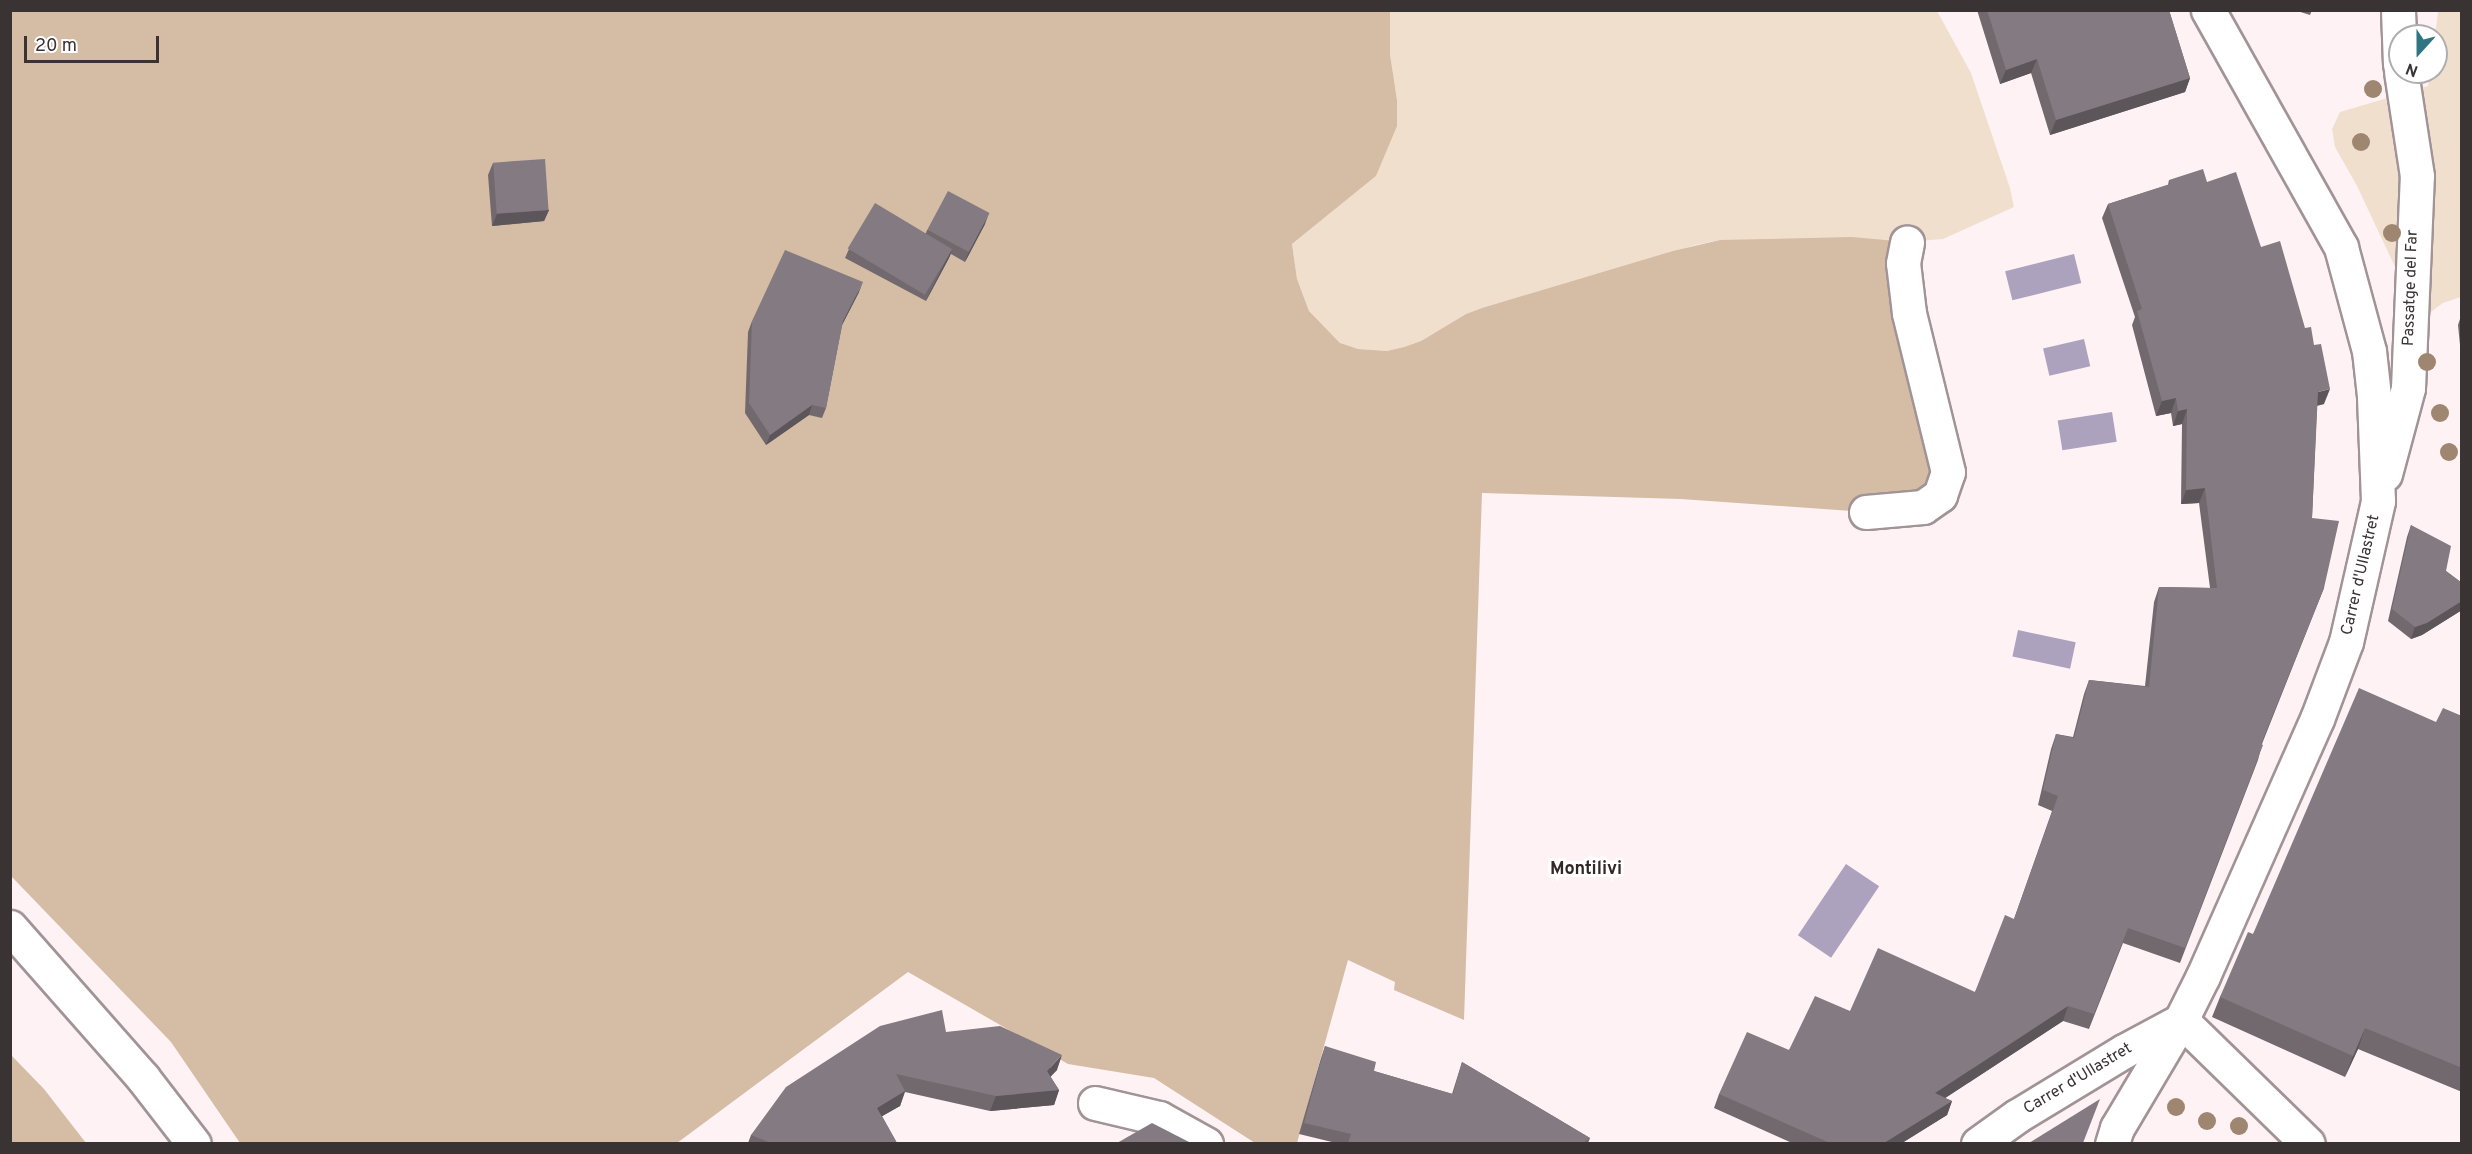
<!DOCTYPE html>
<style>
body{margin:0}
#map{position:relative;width:2472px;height:1154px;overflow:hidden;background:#fef2f5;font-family:Overpass,sans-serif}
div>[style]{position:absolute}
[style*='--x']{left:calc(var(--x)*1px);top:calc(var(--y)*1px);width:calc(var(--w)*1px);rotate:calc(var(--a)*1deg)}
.green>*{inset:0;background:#f1dfce}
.forest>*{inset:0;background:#d4bca5}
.water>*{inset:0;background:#aca2be;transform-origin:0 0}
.roads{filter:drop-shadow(2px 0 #a19396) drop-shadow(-2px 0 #a19396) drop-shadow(0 2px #a19396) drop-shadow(0 -2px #a19396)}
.minor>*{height:33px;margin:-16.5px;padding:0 16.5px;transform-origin:16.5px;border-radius:16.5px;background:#fff}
.major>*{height:33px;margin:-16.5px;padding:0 16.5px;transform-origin:16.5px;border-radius:16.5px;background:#fff}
.trees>*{width:18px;height:18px;margin:-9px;border-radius:50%;background:#9e8670}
.wall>*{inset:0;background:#72696f}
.shaded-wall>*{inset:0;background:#5c555a}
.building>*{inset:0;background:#847a81;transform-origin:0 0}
span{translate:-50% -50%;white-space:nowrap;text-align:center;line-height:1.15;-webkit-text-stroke:6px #fff;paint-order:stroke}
.street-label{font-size:16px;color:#393334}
.neighbourhood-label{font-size:18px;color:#322729;font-weight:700}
.frame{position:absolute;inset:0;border:12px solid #393334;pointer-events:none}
.north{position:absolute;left:2388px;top:24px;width:60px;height:60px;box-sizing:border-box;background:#fff;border:2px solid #b0adae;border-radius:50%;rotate:201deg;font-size:16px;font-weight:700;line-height:24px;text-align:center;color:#393334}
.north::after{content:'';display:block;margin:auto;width:21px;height:27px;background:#2f7682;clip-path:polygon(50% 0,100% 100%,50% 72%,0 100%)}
.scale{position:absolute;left:24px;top:36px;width:135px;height:27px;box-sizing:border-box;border:3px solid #393334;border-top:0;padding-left:8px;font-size:18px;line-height:21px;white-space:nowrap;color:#393334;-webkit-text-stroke:4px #fff;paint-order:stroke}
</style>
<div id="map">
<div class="green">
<i style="clip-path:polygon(1390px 11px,1937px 11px,1971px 73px,2010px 188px,2014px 207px,1943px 239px,1907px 242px,1720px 240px,1696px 245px,1482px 308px,1466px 314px,1421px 341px,1404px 347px,1387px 351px,1358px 349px,1341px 344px,1309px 311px,1297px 279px,1292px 244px,1376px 176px,1397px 100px,1390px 54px)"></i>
<i style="clip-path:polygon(2438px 11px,2461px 11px,2461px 297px,2443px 303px,2420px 320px,2357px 186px,2335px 147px,2332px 129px,2340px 112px,2428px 86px,2430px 72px,2436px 72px,2435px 36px)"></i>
</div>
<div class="forest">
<i style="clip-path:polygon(11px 11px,1390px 11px,1390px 54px,1397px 100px,1397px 126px,1376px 176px,1292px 244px,1297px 279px,1309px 311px,1340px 343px,1358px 349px,1387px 351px,1404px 347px,1421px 341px,1466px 314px,1482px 308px,1673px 251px,1720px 240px,1852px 237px,1907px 242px,1940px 495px,1866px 512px,1681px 499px,1482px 493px,1464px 1020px,1394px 990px,1395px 982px,1348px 960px,1297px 1143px,1255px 1143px,1154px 1078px,1068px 1064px,908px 972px,677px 1143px,240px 1143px,171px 1042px,11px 876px)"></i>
<i style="clip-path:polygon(11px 1055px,44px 1089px,86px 1143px,11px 1143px)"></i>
</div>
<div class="water">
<i style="left:2074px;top:254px;width:30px;height:71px;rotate:76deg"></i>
<i style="left:2084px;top:339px;width:28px;height:42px;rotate:77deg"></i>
<i style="left:2112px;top:412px;width:30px;height:55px;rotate:81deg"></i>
<i style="left:2018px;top:630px;width:59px;height:27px;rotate:12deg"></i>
<i style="left:1846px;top:864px;width:40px;height:86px;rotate:34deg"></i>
</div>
<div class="roads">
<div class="minor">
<i style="--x:2398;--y:10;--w:54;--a:87.9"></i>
<i style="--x:2385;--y:474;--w:89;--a:-75"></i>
<i style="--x:2408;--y:388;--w:212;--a:-87.6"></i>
<i style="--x:2417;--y:176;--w:105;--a:-98.7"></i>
<i style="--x:1866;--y:512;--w:57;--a:-5"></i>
<i style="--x:1923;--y:507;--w:21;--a:-35"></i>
<i style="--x:1940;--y:495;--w:24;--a:-71"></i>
<i style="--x:1948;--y:472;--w:164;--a:-103.8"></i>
<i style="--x:1909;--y:313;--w:50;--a:-96.8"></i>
<i style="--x:1903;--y:263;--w:21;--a:-79"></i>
<i style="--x:2181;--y:1020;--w:177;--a:44.3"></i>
<i style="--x:1095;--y:1103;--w:66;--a:13.2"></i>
<i style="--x:1159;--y:1118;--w:54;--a:29"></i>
<i style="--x:1978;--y:1144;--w:48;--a:-35.7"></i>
<i style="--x:2017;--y:1116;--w:125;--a:-31.3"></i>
<i style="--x:2124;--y:1051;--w:64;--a:-28.2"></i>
<i style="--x:2112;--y:1144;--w:17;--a:-73"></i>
<i style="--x:2117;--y:1128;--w:126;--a:-59.3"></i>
<i style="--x:2181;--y:1020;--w:49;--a:-63.4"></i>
<i style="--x:2203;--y:976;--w:281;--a:-66.1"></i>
<i style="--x:2317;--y:719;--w:82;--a:-69.4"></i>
<i style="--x:2346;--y:642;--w:145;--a:-77.2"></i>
<i style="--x:2378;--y:501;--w:105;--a:-92.2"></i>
<i style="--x:2374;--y:396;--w:45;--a:-96.3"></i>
<i style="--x:2369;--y:351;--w:108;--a:-105.1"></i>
<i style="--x:2341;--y:247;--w:272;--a:-119.3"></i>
</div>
<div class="major">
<i style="--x:10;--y:927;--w:201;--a:48.6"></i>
<i style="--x:143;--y:1078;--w:83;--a:52.3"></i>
</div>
</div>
<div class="trees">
<i style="left:2373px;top:89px"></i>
<i style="left:2361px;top:142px"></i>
<i style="left:2392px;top:233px"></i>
<i style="left:2427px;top:362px"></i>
<i style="left:2440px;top:413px"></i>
<i style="left:2449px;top:452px"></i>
<i style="left:2176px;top:1107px"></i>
<i style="left:2207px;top:1121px"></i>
<i style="left:2239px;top:1126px"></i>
</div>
<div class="wall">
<i style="clip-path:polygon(1977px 10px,2169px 10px,2190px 78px,2185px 92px,2050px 135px,2031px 73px,2000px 84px)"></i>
<i style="clip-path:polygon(2294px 10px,2312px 10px,2310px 15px)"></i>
<i style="clip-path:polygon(493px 163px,549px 210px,544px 221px,492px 226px,488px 175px)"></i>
<i style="clip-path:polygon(2169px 180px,2207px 182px,2261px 247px,2324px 404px,2317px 406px,2312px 518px,2324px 588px,2262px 744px,2258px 760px,2180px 963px,2123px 943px,2089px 1029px,2063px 1021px,1945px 1098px,1952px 1101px,1947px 1115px,1902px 1143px,1792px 1143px,1714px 1108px,1719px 1094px,1850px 1011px,1975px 992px,2014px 919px,2052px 811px,2038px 805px,2051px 749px,2056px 734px,2073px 737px,2084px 694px,2089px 680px,2145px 686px,2154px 602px,2159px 587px,2210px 588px,2199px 503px,2181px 504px,2182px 424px,2173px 426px,2171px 413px,2156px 416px,2132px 325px,2135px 317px,2102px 218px,2108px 204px,2168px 185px)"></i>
<i style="clip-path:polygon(985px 224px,965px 262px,951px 254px,926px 301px,845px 258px,849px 249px,926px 233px,927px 230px)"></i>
<i style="clip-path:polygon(859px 292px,842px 325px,826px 408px,822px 418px,809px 415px,766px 445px,745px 413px,748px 332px,752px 321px)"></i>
<i style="clip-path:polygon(2460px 319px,2462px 319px,2462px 365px,2458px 325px)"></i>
<i style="clip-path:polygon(2411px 525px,2446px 571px,2462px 583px,2462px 610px,2422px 635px,2411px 639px,2388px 621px,2407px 537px)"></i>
<i style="clip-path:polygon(2462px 716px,2462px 1092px,2358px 1049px,2345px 1077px,2212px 1017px,2220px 997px,2253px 934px,2436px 722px)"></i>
<i style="clip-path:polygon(946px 1032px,1057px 1070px,1050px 1076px,1059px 1090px,1054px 1105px,990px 1111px,905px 1092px,900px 1106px,882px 1116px,897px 1143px,748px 1143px,751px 1135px)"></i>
<i style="clip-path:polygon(1325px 1046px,1374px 1071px,1452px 1094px,1462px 1062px,1590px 1138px,1588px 1143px,1336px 1143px,1299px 1134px,1321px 1058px)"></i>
</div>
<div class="shaded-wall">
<i style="clip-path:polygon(2037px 59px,2031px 73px,2000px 84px,2006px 70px)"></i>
<i style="clip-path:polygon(2190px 78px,2185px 92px,2050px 135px,2056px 120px)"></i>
<i style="clip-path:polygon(549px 210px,544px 221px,492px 226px,497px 214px)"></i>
<i style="clip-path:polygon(989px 213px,985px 224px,965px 262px,969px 251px)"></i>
<i style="clip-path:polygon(952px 249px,949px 258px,926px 301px,930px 292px)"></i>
<i style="clip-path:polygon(863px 282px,859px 292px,839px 331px,843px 321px)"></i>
<i style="clip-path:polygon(2330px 389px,2324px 404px,2312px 406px,2318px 392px)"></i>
<i style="clip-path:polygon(2176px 398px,2171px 413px,2156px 416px,2162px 401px)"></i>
<i style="clip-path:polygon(812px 405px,809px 415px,766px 445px,770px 435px)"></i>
<i style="clip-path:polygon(2187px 409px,2182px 424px,2173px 426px,2178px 411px)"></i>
<i style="clip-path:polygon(2205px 488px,2199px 503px,2181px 504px,2186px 490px)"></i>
<i style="clip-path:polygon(2462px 601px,2462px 610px,2422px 635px,2411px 639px,2415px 627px)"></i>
<i style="clip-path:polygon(2068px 1006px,2063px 1021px,1930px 1108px,1935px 1093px)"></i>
<i style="clip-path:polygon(2365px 1028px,2358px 1049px,2345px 1077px,2353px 1056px)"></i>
<i style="clip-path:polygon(1062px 1055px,1057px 1070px,1042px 1086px,1047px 1071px)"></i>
<i style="clip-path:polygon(1059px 1090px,1054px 1105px,990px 1111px,996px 1096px)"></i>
<i style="clip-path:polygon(905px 1091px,900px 1106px,872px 1122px,877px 1108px)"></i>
<i style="clip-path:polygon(1952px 1101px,1947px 1115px,1902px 1143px,1884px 1143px)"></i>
</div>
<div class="building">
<i style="clip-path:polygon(1987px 10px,2169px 10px,2190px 78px,2056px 120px,2037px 59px,2006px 70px)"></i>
<i style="left:545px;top:159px;width:51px;height:52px;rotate:86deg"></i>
<i style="clip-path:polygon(2203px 169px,2207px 182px,2236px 172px,2261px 247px,2280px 241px,2305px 328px,2311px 327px,2314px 345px,2321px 344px,2330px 389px,2318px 392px,2312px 518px,2339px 521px,2324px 588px,2261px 744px,2263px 745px,2185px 948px,2128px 928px,2094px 1014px,2068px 1006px,1935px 1093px,1952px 1101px,1884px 1143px,1830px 1143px,1719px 1094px,1747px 1032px,1789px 1050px,1815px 996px,1850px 1011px,1878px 948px,1975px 992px,2005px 915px,2014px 919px,2058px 796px,2043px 790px,2056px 734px,2074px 738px,2089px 680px,2149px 687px,2159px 587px,2217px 588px,2205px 488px,2186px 490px,2187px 409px,2178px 411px,2176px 398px,2162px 401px,2137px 311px,2142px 309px,2108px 204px,2170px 184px,2169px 180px)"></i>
<i style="left:948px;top:191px;width:47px;height:44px;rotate:28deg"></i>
<i style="left:875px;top:203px;width:90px;height:53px;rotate:31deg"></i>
<i style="clip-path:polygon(785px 250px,863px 282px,843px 321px,826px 408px,812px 405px,770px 435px,749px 403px,752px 321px)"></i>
<i style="clip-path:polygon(2411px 525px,2451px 546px,2446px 571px,2462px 583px,2462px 601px,2427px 623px,2415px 627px,2392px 609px)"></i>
<i style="clip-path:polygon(2359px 688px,2436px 722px,2443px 708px,2462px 716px,2462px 1068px,2365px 1028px,2353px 1056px,2220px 997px,2248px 932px,2253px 934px)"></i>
<i style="clip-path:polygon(942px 1010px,946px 1032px,1000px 1026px,1062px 1055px,1047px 1071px,1059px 1090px,996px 1096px,896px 1074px,905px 1091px,877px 1108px,897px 1143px,771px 1143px,751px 1135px,786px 1087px,880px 1026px)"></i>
<i style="clip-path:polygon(1325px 1046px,1376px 1062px,1374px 1071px,1453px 1094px,1462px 1062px,1590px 1138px,1583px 1143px,1348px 1143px,1351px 1134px,1304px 1123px)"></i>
<i style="clip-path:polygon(2100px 1099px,2083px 1143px,2029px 1143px)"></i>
<i style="clip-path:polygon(1152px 1123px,1191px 1143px,1117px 1143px)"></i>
</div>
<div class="street-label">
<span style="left:2411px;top:288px;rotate:-88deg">Passatge del Far</span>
<span style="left:2361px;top:575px;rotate:-77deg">Carrer d'Ullastret</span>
<span style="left:2078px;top:1079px;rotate:-31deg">Carrer d'Ullastret</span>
</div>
<div class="neighbourhood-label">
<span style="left:1586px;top:870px">Montilivi</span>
</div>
<div class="frame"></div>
<div class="north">N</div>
<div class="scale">20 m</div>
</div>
